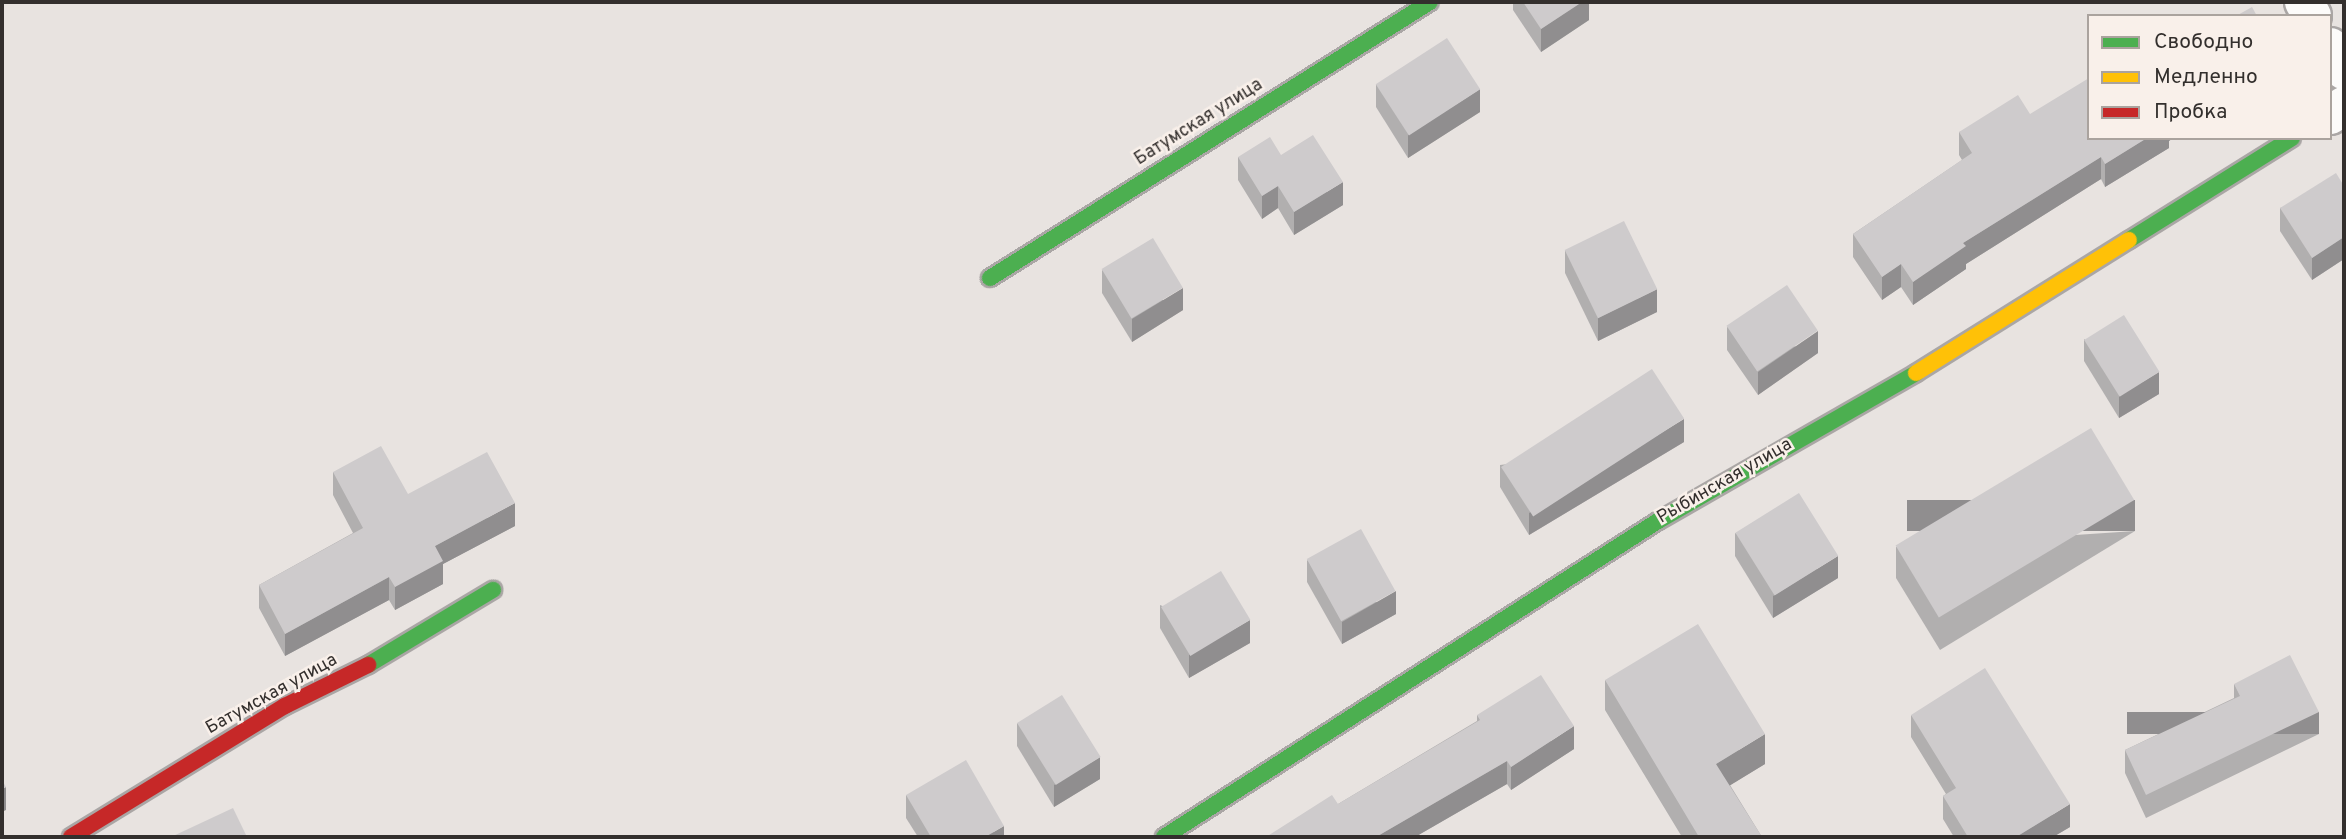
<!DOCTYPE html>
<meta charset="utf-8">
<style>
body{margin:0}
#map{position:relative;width:2346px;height:839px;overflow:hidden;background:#e8e3e0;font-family:Overpass,sans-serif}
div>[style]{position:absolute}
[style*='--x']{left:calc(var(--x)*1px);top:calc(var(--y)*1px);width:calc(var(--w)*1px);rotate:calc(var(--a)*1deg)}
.roads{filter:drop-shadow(2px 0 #aaa6a5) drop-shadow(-2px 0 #aaa6a5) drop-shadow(0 2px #aaa6a5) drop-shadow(0 -2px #aaa6a5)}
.street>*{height:38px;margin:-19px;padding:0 19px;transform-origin:19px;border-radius:19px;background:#fcfbfa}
.fast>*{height:16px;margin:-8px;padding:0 8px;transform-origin:8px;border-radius:8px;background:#4caf50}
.slow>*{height:16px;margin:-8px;padding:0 8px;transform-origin:8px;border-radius:8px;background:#ffc107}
.jam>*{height:16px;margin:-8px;padding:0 8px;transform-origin:8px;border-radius:8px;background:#c62828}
.wall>*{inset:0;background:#b1afaf}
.shaded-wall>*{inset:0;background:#908e8f;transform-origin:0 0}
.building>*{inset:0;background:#cecbcc;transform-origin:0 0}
span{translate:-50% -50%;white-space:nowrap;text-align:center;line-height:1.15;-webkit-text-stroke:5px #f9f0ea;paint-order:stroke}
.street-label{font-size:18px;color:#332f2d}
.frame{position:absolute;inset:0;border:4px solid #332f2d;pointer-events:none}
.legend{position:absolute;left:2087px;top:14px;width:245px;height:126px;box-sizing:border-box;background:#f9f0ea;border:2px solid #aaa39e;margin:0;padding:9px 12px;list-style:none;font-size:21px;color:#332f2d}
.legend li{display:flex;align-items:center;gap:14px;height:35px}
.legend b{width:35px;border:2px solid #aaa39e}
</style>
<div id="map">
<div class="roads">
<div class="street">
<i style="--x:2304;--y:2;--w:16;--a:60"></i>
<i style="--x:2330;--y:47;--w:27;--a:59"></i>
<i style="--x:2330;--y:115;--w:17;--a:-33"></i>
</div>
<div class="fast">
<i style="--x:2129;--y:240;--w:192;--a:-32"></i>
<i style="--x:990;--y:278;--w:519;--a:-32.1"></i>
<i style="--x:368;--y:665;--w:146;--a:-31"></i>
<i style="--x:1164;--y:837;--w:586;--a:-32.61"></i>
<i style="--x:1658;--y:521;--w:297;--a:-29.8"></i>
</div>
<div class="slow">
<i style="--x:1916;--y:373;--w:251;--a:-32"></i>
</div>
<div class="jam">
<i style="--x:71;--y:837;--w:251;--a:-31.5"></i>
<i style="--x:285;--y:706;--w:93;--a:-26.3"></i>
</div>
</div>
<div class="wall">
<i style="clip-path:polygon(1513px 2px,1589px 2px,1589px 20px,1541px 52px,1513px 10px)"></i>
<i style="clip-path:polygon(1376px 84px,1480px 112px,1408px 158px,1376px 107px)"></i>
<i style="clip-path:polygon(2030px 114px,2089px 138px,2173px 138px,2169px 141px,2169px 148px,2105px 187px,2101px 179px,1966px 264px,1966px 269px,1913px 305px,1901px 287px,1882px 300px,1853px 257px,1853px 234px,1962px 160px,1959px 155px,1959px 132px)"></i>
<i style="clip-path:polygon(1281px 155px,1343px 205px,1294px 235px,1278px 208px,1262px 219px,1238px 180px,1238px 157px)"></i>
<i style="clip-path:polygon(2344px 186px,2344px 259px,2312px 280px,2280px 231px,2280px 208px)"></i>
<i style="clip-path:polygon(1565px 250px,1657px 312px,1598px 341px,1565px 273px)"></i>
<i style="clip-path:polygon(1102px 270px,1183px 310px,1132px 342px,1102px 293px)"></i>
<i style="clip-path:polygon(1727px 327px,1818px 353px,1758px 395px,1727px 350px)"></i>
<i style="clip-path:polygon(2084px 339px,2159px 394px,2119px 418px,2084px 361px)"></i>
<i style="clip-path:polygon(1684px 442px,1529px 535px,1500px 487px,1500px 465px)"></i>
<i style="clip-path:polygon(333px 472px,515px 526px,443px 564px,443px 584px,395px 610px,389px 600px,285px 656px,259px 608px,259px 585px,353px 533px,333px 495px)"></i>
<i style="clip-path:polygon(2135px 531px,1940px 650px,1896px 578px,1896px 547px)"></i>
<i style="clip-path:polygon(1735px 533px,1838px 578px,1773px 618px,1735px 556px)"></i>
<i style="clip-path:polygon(1307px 560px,1396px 614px,1342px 644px,1307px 582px)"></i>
<i style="clip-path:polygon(1160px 605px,1250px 643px,1189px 678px,1160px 628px)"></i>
<i style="clip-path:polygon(1605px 680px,1765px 764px,1730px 785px,1762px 837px,1682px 837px,1605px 710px)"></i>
<i style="clip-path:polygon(2234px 684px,2319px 734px,2146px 818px,2125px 773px,2125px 750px,2234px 698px)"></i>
<i style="clip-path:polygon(1477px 715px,1574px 749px,1511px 790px,1507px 784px,1415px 837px,1266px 837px,1338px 804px,1477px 721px)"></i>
<i style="clip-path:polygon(1911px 715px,2070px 827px,2053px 837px,1954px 837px,1943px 819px,1943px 796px,1946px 794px,1911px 737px)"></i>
<i style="clip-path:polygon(1017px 723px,1100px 779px,1054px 807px,1017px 746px)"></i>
<i style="clip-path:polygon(906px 795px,1004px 837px,918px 837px,906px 818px)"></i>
</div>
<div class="shaded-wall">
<i style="clip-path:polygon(1582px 2px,1589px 2px,1589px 20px,1541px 52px,1541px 29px)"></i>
<i style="clip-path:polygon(1480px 89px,1480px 112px,1408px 158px,1408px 135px)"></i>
<i style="clip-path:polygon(2147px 138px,2173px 138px,2169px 141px,2169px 148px,2105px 187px,2105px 164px)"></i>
<i style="clip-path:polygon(2101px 157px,2101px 179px,1966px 264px,1966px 269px,1913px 305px,1913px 282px,1963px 243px)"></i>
<i style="clip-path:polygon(1343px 182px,1343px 205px,1294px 235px,1294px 212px)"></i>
<i style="clip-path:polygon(1278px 186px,1278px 208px,1262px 219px,1262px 196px)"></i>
<i style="clip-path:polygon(2344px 237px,2344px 259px,2312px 280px,2312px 258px)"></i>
<i style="clip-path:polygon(1901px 264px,1901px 287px,1882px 300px,1882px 277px)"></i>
<i style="clip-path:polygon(1183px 288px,1183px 310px,1132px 342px,1132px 319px)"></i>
<i style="clip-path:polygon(1657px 289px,1657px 312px,1598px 341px,1598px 318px)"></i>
<i style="clip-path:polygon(1818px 331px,1818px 353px,1758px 395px,1758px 372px)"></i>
<i style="clip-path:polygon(2159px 372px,2159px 394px,2119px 418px,2119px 396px)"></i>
<i style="clip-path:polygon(1684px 419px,1684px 442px,1529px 535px,1529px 513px)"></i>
<i style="left:2135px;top:500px;width:31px;height:228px;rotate:90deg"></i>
<i style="clip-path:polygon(515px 503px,515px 526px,443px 564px,443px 584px,395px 610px,395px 587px,435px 546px)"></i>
<i style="clip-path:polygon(1838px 556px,1838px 578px,1773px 618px,1773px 596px)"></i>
<i style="clip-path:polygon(389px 577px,389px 600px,285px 656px,285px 634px)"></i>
<i style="clip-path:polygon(1396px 591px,1396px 614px,1342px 644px,1342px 622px)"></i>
<i style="clip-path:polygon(1250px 620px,1250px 643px,1189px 678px,1189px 655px)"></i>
<i style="left:2319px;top:712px;width:22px;height:192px;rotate:90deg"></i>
<i style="clip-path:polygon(1574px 726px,1574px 749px,1511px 790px,1511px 767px)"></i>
<i style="clip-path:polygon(1765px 734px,1765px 764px,1716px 794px,1716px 764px)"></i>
<i style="clip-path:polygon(1100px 757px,1100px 779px,1054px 807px,1054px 785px)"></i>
<i style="clip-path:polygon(1507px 761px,1507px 784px,1415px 837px,1376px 837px)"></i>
<i style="clip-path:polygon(6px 787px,6px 810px,2px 812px,2px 789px)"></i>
<i style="clip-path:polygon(2070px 804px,2070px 827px,2053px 837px,2016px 837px)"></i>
<i style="clip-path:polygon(1004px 826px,1004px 837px,985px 837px)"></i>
</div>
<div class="building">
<i style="clip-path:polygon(1523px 2px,1582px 2px,1541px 29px)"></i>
<i style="clip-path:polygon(2252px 7px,2257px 16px,2236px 16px)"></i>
<i style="left:1447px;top:38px;width:61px;height:85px;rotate:57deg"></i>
<i style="clip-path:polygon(2089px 78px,2089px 138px,2147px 138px,2105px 164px,2101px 157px,1963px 243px,1966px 246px,1913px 282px,1901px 264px,1882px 277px,1853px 234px,1972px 153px,1959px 132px,2018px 95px,2030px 114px)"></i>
<i style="clip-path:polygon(1313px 135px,1343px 182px,1294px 212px,1278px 186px,1262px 196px,1238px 157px,1270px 137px,1281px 155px)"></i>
<i style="clip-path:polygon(2336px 173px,2344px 186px,2344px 237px,2312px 258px,2280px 208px)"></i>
<i style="left:1624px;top:221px;width:76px;height:66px;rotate:64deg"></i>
<i style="left:1153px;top:238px;width:58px;height:60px;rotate:59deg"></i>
<i style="left:1787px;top:285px;width:55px;height:73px;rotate:56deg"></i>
<i style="left:2124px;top:315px;width:67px;height:47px;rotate:58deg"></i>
<i style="left:1652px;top:369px;width:59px;height:180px;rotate:57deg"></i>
<i style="left:2091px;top:428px;width:84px;height:228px;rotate:59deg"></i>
<i style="clip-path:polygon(381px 446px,408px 494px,487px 452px,515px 503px,435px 546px,443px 561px,395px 587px,389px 577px,285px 634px,259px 585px,363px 528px,333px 472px)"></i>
<i style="left:1799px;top:493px;width:74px;height:75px;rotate:58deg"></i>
<i style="left:1361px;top:529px;width:71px;height:62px;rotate:61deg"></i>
<i style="left:1221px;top:571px;width:57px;height:70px;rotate:59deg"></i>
<i style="clip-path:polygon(1698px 624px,1765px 734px,1716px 764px,1762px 837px,1699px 837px,1605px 680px)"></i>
<i style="clip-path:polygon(2290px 655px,2319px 712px,2146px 795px,2125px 750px,2240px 696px,2234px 684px)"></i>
<i style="clip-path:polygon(1985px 668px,2070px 804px,2016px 837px,1968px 837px,1943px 796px,1956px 788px,1911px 715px)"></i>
<i style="clip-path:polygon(1541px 675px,1574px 726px,1511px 767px,1507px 761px,1376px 837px,1266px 837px,1332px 795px,1338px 804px,1480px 720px,1477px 715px)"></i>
<i style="left:1062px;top:695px;width:73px;height:53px;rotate:58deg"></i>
<i style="clip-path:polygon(966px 760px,1004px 826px,985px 837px,931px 837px,906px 795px)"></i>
<i style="clip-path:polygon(2px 780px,6px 787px,2px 789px)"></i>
<i style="clip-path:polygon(233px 808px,247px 837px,171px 837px)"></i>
</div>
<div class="street-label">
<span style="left:1199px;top:123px;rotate:-32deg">Батумская улица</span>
<span style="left:1725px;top:482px;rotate:-30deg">Рыбинская улица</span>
<span style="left:272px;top:695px;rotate:-29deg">Батумская улица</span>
</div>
<div class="frame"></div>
<ul class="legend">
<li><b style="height:9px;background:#4caf50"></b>Свободно</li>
<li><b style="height:9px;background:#ffc107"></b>Медленно</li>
<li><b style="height:9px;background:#c62828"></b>Пробка</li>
</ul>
</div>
